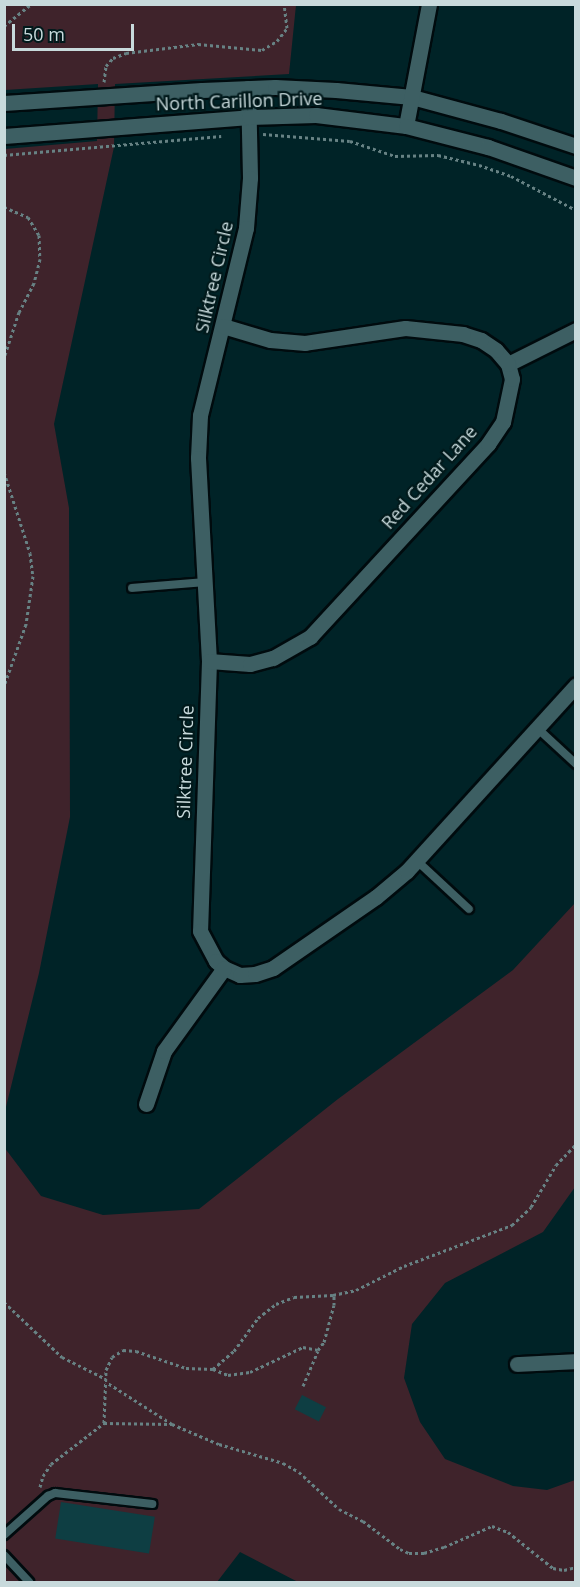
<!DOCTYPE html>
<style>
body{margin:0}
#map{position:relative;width:580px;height:1587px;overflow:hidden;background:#002327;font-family:"Open Sans",sans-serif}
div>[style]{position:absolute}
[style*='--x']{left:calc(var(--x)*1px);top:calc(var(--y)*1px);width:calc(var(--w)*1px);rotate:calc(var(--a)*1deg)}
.green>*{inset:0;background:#3f232b}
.building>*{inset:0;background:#0e3e43;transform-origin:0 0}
.path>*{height:3px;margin-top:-1.5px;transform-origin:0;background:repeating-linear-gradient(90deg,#678284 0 3px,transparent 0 6px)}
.roads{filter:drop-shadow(2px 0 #000b0e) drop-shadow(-2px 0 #000b0e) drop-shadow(0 2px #000b0e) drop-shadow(0 -2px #000b0e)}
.service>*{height:8px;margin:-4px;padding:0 4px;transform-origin:4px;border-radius:4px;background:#3d5f63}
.minor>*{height:15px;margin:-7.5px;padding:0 7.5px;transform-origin:7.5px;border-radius:7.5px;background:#3d5f63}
span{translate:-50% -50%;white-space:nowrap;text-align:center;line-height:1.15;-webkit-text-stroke:4.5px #01191b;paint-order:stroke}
.street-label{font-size:18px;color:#c8dadc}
.frame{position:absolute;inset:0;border:6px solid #c8dadc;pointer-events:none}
.scale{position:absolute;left:12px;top:24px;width:122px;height:27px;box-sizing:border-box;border:3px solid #c8dadc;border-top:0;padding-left:8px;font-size:18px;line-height:21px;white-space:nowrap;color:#c8dadc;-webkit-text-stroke:4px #01191b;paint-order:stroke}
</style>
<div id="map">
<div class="green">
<i style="clip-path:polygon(5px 5px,296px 5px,289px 74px,115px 84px,114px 147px,54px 424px,69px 508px,70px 817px,39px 973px,5px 1111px,5px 149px,97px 141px,98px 84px,5px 90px)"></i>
<i style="clip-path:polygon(575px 903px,575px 1187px,543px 1232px,445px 1283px,412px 1324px,404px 1378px,420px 1422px,445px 1459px,513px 1486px,547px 1490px,575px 1480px,575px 1582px,298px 1582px,240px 1552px,217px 1582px,5px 1582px,4px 1147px,41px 1196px,103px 1215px,199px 1209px,338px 1099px,513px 970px)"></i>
</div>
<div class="building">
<i style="left:302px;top:1395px;width:27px;height:16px;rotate:27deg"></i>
<i style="left:61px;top:1502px;width:95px;height:37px;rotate:9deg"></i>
</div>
<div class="path">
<i style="--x:4;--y:26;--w:35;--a:-39"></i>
<i style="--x:104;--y:82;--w:16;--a:-83"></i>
<i style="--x:106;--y:66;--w:11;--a:-49"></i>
<i style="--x:113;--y:58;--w:14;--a:-21"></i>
<i style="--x:126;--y:53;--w:73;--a:-7.1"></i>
<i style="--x:198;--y:44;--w:64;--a:5.4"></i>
<i style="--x:262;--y:50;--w:17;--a:-31"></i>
<i style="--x:277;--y:41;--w:16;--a:-52"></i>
<i style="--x:287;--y:28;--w:24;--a:-97"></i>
<i style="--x:263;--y:134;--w:87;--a:4.6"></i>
<i style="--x:350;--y:141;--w:47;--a:18.4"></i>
<i style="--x:395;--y:156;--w:43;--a:-1.3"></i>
<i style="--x:438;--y:155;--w:42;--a:13.7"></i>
<i style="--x:479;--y:165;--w:34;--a:19"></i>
<i style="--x:511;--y:176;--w:73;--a:27.6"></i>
<i style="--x:4;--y:155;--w:218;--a:-5"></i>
<i style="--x:4;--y:207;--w:26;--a:23"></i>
<i style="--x:28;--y:217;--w:21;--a:59"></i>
<i style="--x:39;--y:235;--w:24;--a:88"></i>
<i style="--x:40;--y:259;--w:25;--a:104"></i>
<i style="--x:34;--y:283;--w:33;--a:117"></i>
<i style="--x:19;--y:312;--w:48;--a:108.1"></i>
<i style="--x:4;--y:472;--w:85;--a:72.2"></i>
<i style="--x:30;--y:553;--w:23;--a:83"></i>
<i style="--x:33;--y:576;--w:49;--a:98.3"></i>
<i style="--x:26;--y:624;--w:66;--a:109.5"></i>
<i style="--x:4;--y:1302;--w:80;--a:43.5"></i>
<i style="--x:62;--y:1357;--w:49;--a:26.6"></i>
<i style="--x:213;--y:1369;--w:16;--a:22"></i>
<i style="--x:228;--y:1375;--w:22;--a:-8"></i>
<i style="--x:250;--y:1372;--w:59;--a:-25.3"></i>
<i style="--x:303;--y:1347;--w:15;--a:11"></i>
<i style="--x:318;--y:1350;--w:10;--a:-53"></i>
<i style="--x:324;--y:1342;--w:38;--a:-75"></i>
<i style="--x:334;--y:1305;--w:10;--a:-90"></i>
<i style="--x:303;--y:1386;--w:38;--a:-67"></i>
<i style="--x:104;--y:1423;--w:68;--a:0.8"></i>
<i style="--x:172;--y:1424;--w:78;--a:-147.5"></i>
<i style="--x:172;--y:1424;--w:51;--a:23.1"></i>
<i style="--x:219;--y:1444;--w:67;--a:16.5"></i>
<i style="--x:283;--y:1463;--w:18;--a:29"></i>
<i style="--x:299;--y:1472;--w:54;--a:42.8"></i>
<i style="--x:339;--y:1509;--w:27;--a:27"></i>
<i style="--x:363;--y:1521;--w:46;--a:37.1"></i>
<i style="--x:400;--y:1549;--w:10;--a:24"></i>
<i style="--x:409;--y:1553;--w:15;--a:0"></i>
<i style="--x:424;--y:1553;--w:21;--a:-17"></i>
<i style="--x:444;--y:1547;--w:52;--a:-23.6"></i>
<i style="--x:492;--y:1526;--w:17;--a:21"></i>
<i style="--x:508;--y:1532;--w:58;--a:38.7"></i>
<i style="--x:553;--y:1568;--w:11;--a:10"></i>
<i style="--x:564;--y:1570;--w:12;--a:-14"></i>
<i style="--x:40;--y:1487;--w:11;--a:-75"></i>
<i style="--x:43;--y:1476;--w:14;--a:-56"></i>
<i style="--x:51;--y:1464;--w:67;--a:-37.7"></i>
<i style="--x:104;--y:1423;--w:53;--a:-87.8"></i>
<i style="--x:106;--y:1370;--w:14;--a:-65"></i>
<i style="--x:112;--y:1357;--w:13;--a:-32"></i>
<i style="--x:123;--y:1350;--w:13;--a:4"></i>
<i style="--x:136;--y:1351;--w:53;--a:18.8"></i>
<i style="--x:186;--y:1368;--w:27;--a:2"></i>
<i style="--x:213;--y:1369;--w:28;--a:-41"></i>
<i style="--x:234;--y:1351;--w:41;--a:-54"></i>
<i style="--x:258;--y:1318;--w:23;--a:-38"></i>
<i style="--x:276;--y:1304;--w:19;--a:-21"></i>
<i style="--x:294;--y:1297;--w:39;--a:-3"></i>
<i style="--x:333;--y:1295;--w:24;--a:-12"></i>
<i style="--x:356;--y:1290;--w:54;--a:-26.6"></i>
<i style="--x:404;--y:1266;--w:116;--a:-20.8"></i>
<i style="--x:512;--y:1225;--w:26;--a:-43"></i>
<i style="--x:531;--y:1207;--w:49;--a:-59.2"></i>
<i style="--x:556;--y:1165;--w:29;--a:-46"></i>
</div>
<div class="roads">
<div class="service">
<i style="--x:132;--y:588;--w:73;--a:-4.7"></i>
<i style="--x:537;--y:728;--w:53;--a:42.7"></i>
<i style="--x:416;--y:860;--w:72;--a:42.8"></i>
<i style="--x:4;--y:1535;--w:59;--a:-41.6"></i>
<i style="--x:48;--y:1496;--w:8;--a:-23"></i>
<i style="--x:55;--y:1493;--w:98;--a:6.5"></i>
<i style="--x:4;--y:1555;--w:37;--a:47"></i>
</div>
<div class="minor">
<i style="--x:248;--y:88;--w:90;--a:88.7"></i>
<i style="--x:250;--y:178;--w:50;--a:94.6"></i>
<i style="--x:246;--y:228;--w:193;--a:103.8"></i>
<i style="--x:200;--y:415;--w:43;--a:92.7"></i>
<i style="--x:198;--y:458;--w:203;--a:86.9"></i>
<i style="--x:209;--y:661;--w:270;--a:91.9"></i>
<i style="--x:200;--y:931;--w:34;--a:62"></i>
<i style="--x:216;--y:961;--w:11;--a:41"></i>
<i style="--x:224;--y:968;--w:17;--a:24"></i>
<i style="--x:240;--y:975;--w:15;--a:-4"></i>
<i style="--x:255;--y:974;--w:19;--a:-18"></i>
<i style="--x:273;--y:968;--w:125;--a:-34.6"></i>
<i style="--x:376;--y:897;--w:40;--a:-40"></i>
<i style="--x:407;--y:871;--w:251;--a:-47.7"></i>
<i style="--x:4;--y:103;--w:198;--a:-3.8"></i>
<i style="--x:202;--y:90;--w:73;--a:-2.4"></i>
<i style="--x:275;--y:87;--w:61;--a:2.8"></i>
<i style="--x:336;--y:90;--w:76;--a:5.3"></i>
<i style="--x:412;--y:97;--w:92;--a:15.1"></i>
<i style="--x:501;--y:121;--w:79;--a:18.4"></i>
<i style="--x:406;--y:126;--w:124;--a:-79.3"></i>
<i style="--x:4;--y:136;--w:246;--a:-4.4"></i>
<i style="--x:249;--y:117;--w:67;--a:-1.7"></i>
<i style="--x:316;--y:115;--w:91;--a:7"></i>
<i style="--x:406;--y:126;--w:85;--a:14.4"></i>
<i style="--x:488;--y:147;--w:93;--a:19.4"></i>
<i style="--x:508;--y:364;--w:76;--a:-26.6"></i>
<i style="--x:209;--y:661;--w:41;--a:4.2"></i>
<i style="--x:250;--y:664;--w:24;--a:-15"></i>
<i style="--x:273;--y:658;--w:43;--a:-29.6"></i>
<i style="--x:310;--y:637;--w:263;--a:-47.3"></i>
<i style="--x:488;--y:444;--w:27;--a:-56"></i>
<i style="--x:503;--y:422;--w:44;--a:-78.2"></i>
<i style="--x:512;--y:379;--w:16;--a:-105"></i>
<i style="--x:508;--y:364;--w:18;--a:-131"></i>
<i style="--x:496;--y:350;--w:18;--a:-146"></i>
<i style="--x:481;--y:340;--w:19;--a:-162"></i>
<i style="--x:463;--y:334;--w:58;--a:-174.1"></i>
<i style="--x:405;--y:328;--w:101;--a:171.5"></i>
<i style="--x:305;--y:343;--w:35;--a:-175"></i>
<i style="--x:270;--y:340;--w:49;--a:-163.4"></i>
<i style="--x:146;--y:1104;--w:56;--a:-71.2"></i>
<i style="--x:164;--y:1051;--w:102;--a:-54.1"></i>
<i style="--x:517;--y:1364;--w:59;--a:-2.9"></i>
</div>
</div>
<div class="street-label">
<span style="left:239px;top:101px;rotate:-2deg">North Carillon Drive</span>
<span style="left:214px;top:277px;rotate:-77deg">Silktree Circle</span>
<span style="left:429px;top:477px;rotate:-48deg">Red Cedar Lane</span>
<span style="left:185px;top:762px;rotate:-88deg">Silktree Circle</span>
</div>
<div class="frame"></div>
<div class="scale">50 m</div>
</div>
